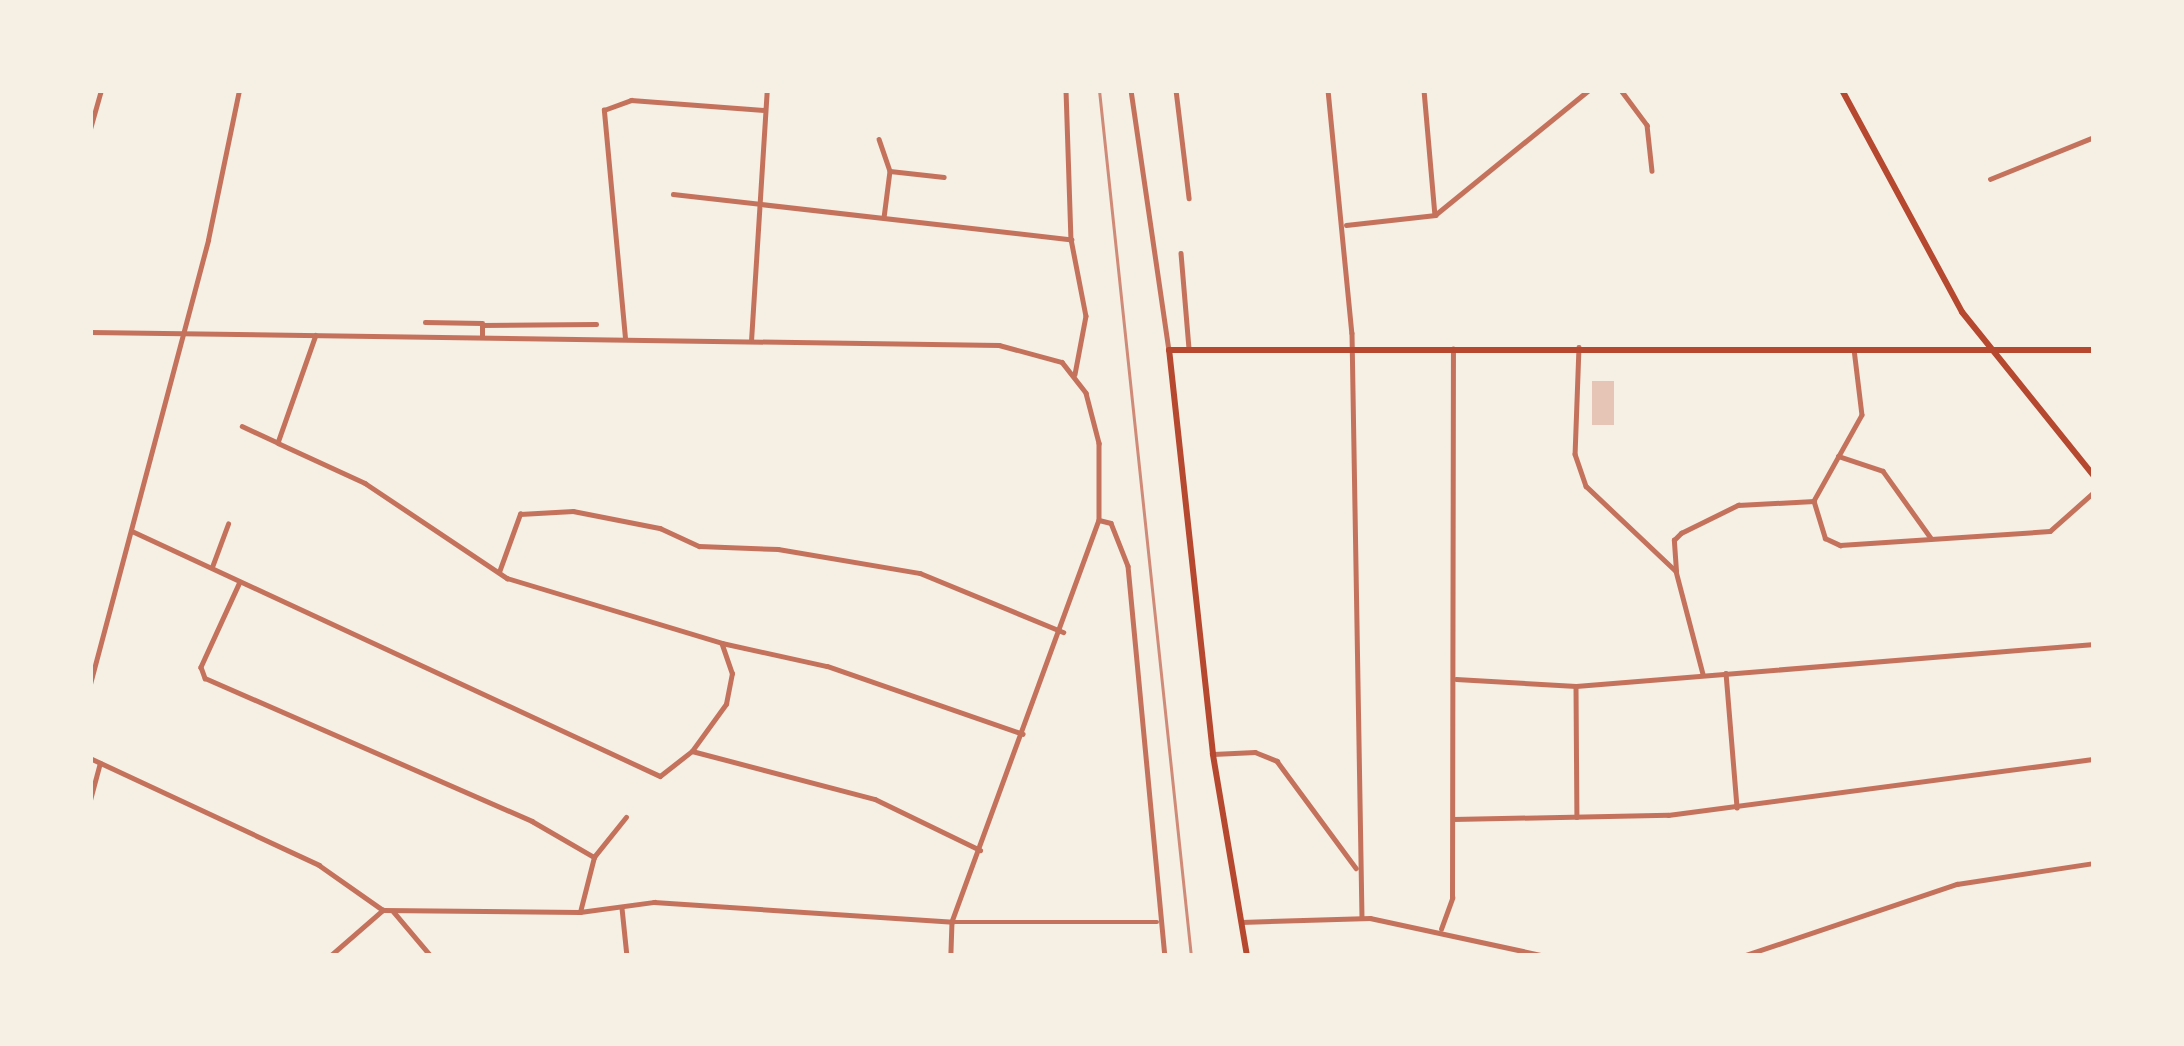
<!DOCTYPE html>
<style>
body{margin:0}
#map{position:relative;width:2184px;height:1046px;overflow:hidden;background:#f6efe4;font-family:"Fira Sans Condensed",sans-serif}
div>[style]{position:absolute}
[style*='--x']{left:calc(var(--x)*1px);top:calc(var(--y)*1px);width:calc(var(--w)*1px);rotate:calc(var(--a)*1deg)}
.building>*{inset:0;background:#e6c5b7;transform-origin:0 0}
.minor>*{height:4.5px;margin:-2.25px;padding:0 2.25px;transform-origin:2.25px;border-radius:2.25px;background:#c5725c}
.tertiary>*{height:4.5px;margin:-2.25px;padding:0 2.25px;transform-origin:2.25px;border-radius:2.25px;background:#c5725c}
.secondary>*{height:6px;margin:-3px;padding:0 3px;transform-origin:3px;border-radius:3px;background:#b5482f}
.primary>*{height:6px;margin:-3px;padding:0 3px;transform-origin:3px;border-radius:3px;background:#b5482f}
.rail>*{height:3px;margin:-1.5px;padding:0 1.5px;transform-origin:1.5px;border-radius:1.5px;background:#cf8b77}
span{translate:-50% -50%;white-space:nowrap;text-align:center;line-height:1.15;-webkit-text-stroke:12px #f6efe4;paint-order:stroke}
.frame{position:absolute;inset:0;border:93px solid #f6efe4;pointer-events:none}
</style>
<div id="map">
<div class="building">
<i style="left:1592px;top:381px;width:22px;height:44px"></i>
</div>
<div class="minor">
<i style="--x:1066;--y:90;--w:149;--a:88.1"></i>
<i style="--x:1071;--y:239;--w:78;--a:79"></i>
<i style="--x:1086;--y:316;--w:59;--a:100.7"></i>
<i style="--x:1131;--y:90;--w:263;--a:81.7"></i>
<i style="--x:1176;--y:90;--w:109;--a:83.1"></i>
<i style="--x:1328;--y:90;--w:244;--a:84.4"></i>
<i style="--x:1352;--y:333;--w:584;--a:89.02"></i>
<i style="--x:1424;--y:90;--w:125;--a:85"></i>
<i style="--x:1621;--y:90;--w:44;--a:53.4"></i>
<i style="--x:1647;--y:125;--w:46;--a:83.8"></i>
<i style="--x:90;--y:129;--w:41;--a:-74.2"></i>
<i style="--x:879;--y:139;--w:34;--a:71"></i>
<i style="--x:890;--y:171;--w:47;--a:97.3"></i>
<i style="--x:890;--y:171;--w:54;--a:6.3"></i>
<i style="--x:1990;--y:179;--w:112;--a:-22"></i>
<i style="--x:673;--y:194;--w:401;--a:6.5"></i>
<i style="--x:1346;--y:225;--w:90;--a:-6.4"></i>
<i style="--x:1435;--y:215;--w:198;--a:-39.1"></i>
<i style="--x:1181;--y:253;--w:95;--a:85.2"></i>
<i style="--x:425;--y:322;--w:57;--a:1"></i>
<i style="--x:316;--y:335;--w:114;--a:109.4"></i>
<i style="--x:278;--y:443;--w:96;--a:24.7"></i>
<i style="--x:365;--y:483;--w:171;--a:33.8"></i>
<i style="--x:507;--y:578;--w:225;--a:16.8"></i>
<i style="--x:722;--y:643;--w:107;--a:12.4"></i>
<i style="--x:827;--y:666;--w:207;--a:19.1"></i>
<i style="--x:482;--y:337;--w:12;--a:-90"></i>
<i style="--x:482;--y:325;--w:114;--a:-0.5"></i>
<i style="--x:625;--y:338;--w:229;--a:-95.3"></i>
<i style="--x:604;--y:110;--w:29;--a:-20"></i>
<i style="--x:631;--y:100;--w:134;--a:4.3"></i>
<i style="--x:751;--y:341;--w:252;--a:-86.4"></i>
<i style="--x:1579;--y:347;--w:107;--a:92.1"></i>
<i style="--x:1575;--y:454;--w:34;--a:71"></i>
<i style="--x:1586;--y:486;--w:124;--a:43.4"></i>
<i style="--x:1676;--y:571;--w:31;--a:-94"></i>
<i style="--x:1674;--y:540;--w:10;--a:-45"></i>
<i style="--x:1681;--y:533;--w:64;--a:-26.2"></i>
<i style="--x:1738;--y:505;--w:76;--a:-3"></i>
<i style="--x:1854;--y:349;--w:66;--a:83.1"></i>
<i style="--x:1862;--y:415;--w:98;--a:119.2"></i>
<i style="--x:1814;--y:501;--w:39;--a:73"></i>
<i style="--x:1825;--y:538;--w:17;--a:25"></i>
<i style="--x:1840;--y:545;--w:210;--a:-3.8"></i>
<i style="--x:2050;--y:531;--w:59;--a:-41.6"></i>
<i style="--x:242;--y:426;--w:40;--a:25"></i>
<i style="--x:1838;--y:456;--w:47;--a:18.4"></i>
<i style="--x:1883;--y:471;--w:82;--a:54.4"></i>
<i style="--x:1099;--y:520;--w:12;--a:14"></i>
<i style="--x:1111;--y:523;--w:46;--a:68.4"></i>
<i style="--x:1128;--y:566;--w:392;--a:84.6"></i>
<i style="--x:132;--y:531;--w:582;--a:24.89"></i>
<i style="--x:660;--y:776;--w:41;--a:-38"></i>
<i style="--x:692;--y:751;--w:58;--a:-54.1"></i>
<i style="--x:726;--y:704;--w:31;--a:-79"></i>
<i style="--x:732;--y:674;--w:31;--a:-109"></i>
<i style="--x:212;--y:567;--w:46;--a:-69.6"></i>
<i style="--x:1676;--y:571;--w:106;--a:75.3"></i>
<i style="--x:499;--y:572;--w:62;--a:-70.1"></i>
<i style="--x:520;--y:514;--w:53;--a:-3.2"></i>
<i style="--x:573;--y:511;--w:89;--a:11.1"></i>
<i style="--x:660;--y:528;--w:43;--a:24.8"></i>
<i style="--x:699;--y:546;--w:79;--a:2.2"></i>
<i style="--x:778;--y:549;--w:144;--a:9.6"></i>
<i style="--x:920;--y:573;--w:155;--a:22.4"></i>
<i style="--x:240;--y:582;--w:94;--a:114.6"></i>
<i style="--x:201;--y:667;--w:12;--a:70"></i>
<i style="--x:205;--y:678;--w:357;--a:23.6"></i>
<i style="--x:532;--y:821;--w:72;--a:30.1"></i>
<i style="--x:1726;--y:673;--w:135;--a:85.3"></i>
<i style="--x:1456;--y:679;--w:120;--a:3.3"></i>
<i style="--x:1576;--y:686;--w:520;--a:-4.64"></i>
<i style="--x:90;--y:684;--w:459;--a:-75.1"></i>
<i style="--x:208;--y:240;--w:153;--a:-78.3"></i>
<i style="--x:1576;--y:686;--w:131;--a:89.6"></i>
<i style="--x:692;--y:751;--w:189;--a:14.7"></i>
<i style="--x:875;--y:799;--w:117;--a:25.9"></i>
<i style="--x:1213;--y:754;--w:42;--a:-2.7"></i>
<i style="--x:1255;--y:752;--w:24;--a:22"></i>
<i style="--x:1277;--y:761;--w:133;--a:53.6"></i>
<i style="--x:90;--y:758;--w:253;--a:25"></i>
<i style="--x:319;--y:865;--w:78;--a:35.1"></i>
<i style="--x:383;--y:910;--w:197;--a:0.6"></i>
<i style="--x:580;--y:912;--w:75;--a:-7.7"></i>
<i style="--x:654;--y:902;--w:299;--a:3.8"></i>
<i style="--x:952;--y:922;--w:205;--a:0"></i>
<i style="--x:90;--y:800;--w:38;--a:-75"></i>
<i style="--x:1453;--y:819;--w:215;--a:-1.1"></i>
<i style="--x:1668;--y:815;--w:430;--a:-7.5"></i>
<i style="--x:622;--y:908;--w:48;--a:84.1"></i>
<i style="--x:393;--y:911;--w:59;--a:49.8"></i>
<i style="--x:580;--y:912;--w:57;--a:-75.7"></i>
<i style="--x:594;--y:857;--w:51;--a:-51.3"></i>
<i style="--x:1441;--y:929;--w:33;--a:-70"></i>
<i style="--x:1452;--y:898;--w:549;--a:-89.9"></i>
<i style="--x:330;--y:956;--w:70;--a:-41"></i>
<i style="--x:1743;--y:956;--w:226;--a:-18.6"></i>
<i style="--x:1957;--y:884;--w:139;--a:-8.7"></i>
</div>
<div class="tertiary">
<i style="--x:90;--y:332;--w:909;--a:0.82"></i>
<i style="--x:999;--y:345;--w:65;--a:15.1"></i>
<i style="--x:1062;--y:362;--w:39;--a:52"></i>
<i style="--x:1086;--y:393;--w:52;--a:75.4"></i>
<i style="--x:1099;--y:443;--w:77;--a:90"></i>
<i style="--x:1099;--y:520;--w:428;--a:110.1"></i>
<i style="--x:952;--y:922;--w:34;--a:92"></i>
<i style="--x:1241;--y:922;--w:129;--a:-1.8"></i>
<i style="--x:1370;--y:918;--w:180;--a:12.2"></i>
</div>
<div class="secondary">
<i style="--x:1842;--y:90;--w:252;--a:61.6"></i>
<i style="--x:1962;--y:312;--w:211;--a:51.2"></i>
</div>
<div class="primary">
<i style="--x:1247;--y:956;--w:205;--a:-99.6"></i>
<i style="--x:1213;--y:754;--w:406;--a:-96.2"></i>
<i style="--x:1169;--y:350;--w:925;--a:0"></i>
</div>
<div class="rail">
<i style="--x:1099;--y:90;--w:871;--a:83.94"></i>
</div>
<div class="frame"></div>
</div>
